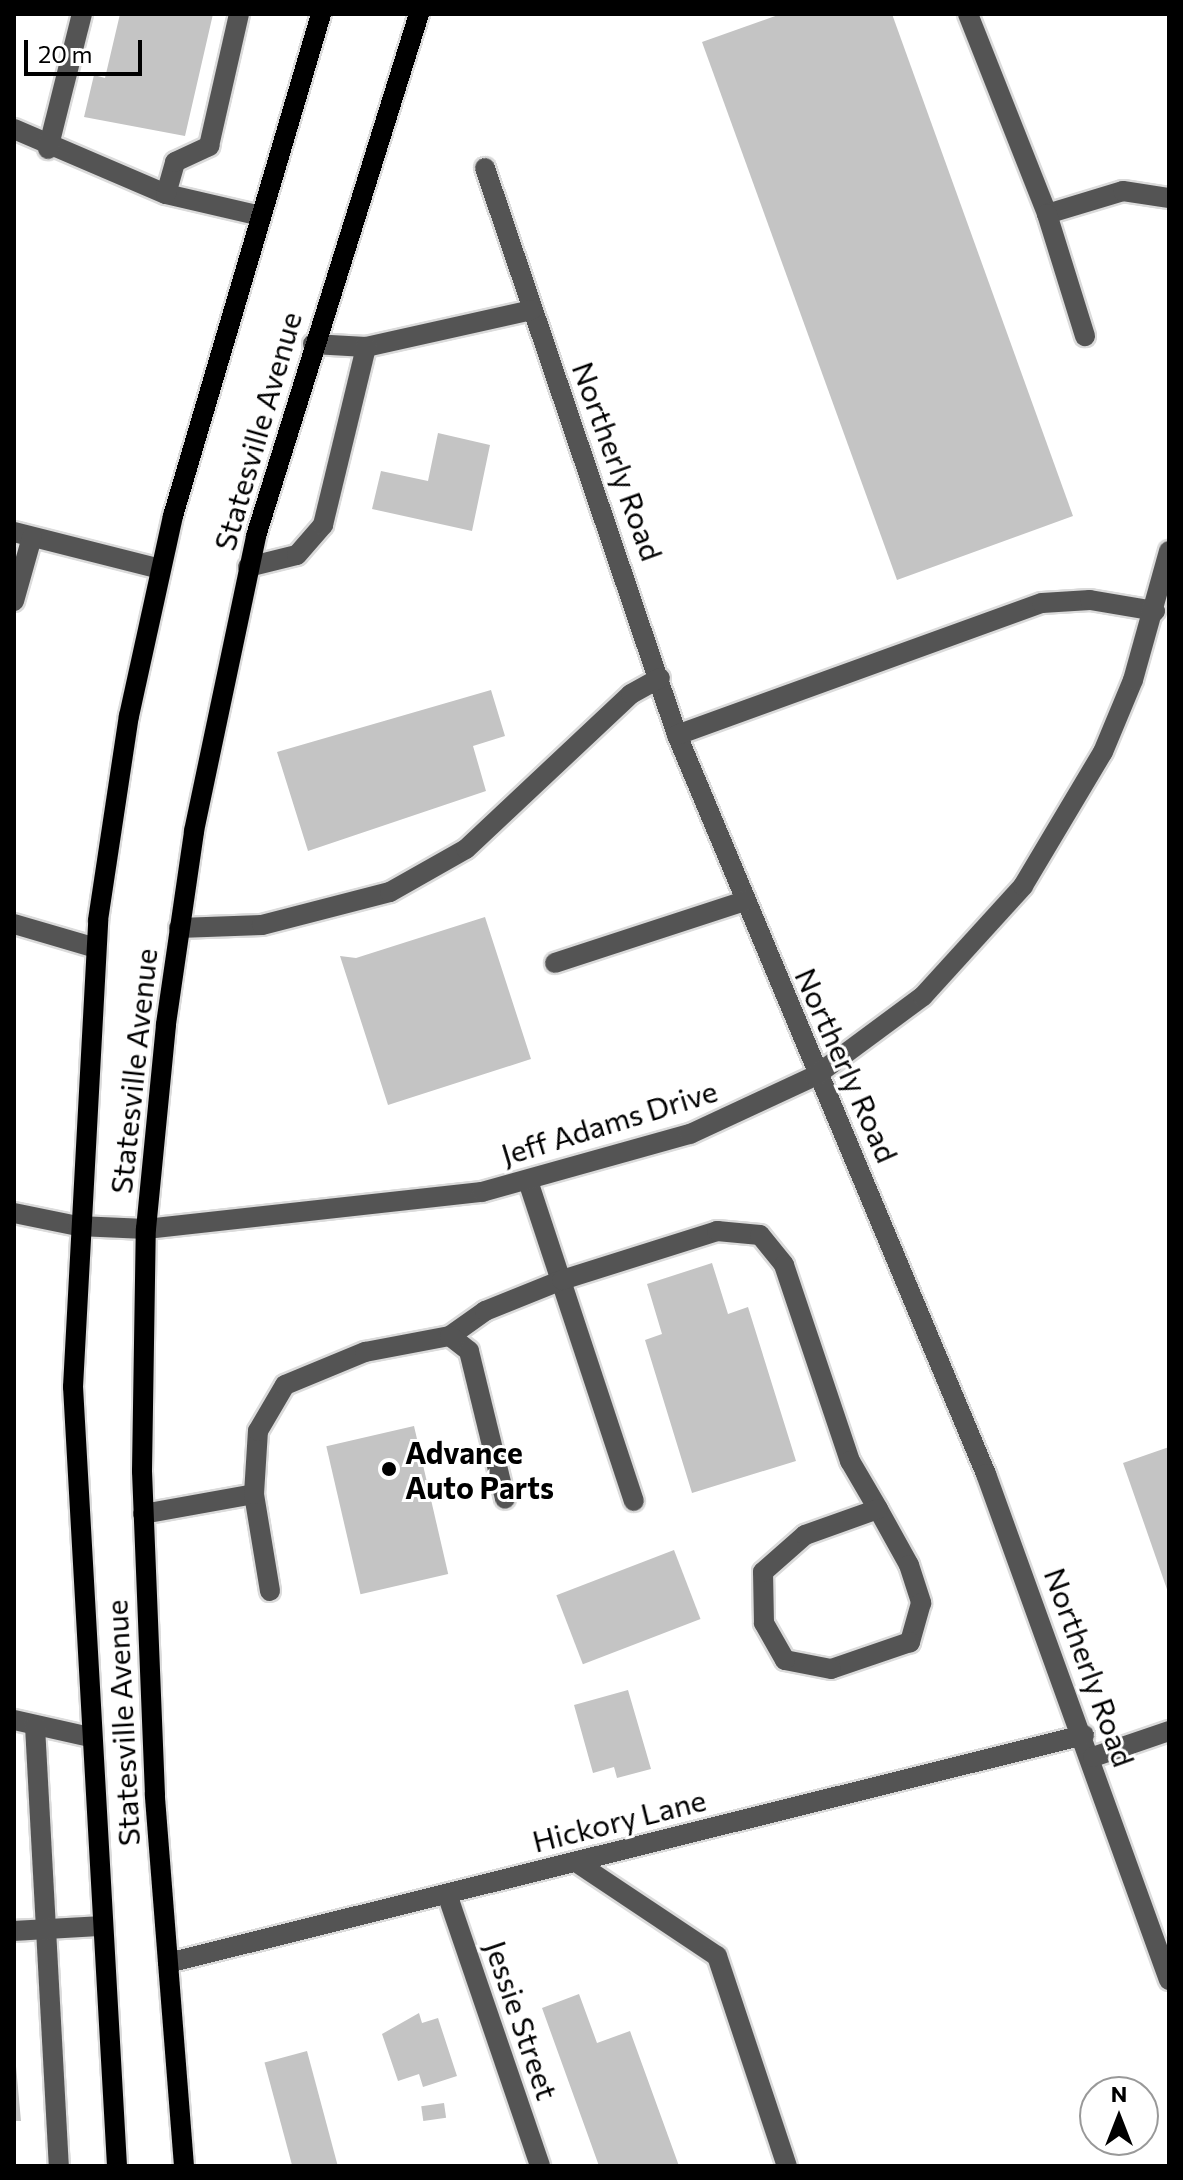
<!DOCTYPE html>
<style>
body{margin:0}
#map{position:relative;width:1183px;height:2180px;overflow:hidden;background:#fff;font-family:Commissioner,sans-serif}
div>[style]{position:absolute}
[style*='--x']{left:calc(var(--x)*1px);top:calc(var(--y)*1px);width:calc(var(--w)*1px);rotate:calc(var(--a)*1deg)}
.building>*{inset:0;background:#c4c4c4;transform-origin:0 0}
.roads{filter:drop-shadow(2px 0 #dbdbdb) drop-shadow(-2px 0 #dbdbdb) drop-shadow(0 2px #dbdbdb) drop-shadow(0 -2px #dbdbdb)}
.minor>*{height:20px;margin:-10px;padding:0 10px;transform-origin:10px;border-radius:10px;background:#545454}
.major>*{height:20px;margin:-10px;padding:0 10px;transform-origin:10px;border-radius:10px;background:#000}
.dots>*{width:22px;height:22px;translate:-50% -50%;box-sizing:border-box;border:4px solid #fff;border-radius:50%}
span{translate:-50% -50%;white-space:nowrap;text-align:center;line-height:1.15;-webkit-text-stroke:6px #fff;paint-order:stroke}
.street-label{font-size:30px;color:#000}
.poi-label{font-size:30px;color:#000;font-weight:700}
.left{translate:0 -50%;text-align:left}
.frame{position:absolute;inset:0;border:16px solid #000;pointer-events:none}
.north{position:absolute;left:1079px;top:2076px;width:80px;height:80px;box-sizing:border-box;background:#fff;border:2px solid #999;border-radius:50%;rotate:0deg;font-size:22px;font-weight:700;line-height:32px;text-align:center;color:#000}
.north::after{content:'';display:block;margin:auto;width:28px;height:36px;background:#000;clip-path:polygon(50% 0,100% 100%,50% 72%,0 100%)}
.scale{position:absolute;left:24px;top:40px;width:118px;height:36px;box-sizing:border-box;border:4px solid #000;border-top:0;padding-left:10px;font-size:24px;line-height:28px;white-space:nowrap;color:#000;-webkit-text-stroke:6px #fff;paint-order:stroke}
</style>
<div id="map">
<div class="building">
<i style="clip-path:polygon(120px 14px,213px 14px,185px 136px,84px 117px,94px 75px,105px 78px)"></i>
<i style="clip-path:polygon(781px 14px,892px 14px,1073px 516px,897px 580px,702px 42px)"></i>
<i style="clip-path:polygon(438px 433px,490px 445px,472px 531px,372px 509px,381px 471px,428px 481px)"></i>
<i style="clip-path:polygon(491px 690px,505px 736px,473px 746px,486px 791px,308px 851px,277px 752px)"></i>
<i style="clip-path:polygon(485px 917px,531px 1059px,388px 1105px,340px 956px,356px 958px)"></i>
<i style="clip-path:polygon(712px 1263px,728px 1314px,748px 1307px,796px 1461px,692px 1493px,645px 1340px,662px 1334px,647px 1284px)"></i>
<i style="left:414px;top:1426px;width:152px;height:90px;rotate:77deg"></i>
<i style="clip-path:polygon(1169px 1447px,1169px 1595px,1123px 1463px)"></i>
<i style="left:674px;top:1550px;width:74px;height:126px;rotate:69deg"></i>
<i style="clip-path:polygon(628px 1690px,651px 1769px,617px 1778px,614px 1767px,593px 1773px,574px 1705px)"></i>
<i style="clip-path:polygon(579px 1994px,597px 2043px,630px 2031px,679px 2166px,599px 2166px,542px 2008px)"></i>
<i style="clip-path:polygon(419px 2013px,422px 2023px,438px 2018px,457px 2076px,423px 2087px,419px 2074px,398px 2081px,382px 2034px)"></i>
<i style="clip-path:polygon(14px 2044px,21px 2121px,14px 2121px)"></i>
<i style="left:307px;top:2051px;width:119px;height:44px;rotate:75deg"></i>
<i style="left:444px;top:2103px;width:15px;height:23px;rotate:82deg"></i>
</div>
<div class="roads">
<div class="minor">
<i style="--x:968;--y:14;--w:215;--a:68.4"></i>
<i style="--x:1047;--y:214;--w:79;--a:-16.8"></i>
<i style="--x:1123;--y:191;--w:47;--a:8.7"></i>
<i style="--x:14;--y:129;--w:165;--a:23.2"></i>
<i style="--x:166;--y:194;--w:93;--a:13"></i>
<i style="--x:48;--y:149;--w:139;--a:-75.9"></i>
<i style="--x:485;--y:168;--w:599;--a:71.29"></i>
<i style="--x:677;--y:735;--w:801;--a:67.31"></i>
<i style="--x:986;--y:1474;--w:538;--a:70.12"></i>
<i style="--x:166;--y:194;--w:33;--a:-74"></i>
<i style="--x:175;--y:162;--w:38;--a:-25"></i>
<i style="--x:209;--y:146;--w:135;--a:-77.2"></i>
<i style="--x:1047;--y:214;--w:128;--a:72.7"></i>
<i style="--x:313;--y:344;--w:53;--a:3.2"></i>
<i style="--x:366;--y:347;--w:170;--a:-12.6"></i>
<i style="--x:14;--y:532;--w:151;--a:14.2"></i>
<i style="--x:248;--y:567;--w:50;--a:-13.8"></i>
<i style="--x:297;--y:555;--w:40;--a:-49"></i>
<i style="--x:323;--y:525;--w:183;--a:-76.4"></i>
<i style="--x:14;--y:601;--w:66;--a:-74.3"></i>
<i style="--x:677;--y:735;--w:388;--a:-19.9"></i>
<i style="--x:1042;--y:603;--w:48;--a:-3.6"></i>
<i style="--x:1090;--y:600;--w:66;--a:9.6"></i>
<i style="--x:14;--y:924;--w:85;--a:16.3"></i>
<i style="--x:179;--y:928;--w:83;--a:-2.1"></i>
<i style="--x:262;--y:925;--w:132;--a:-14.5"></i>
<i style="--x:390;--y:892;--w:87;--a:-29.5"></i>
<i style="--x:466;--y:849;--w:226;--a:-43.2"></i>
<i style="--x:631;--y:694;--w:33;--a:-29"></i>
<i style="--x:555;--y:963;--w:200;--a:-18.1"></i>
<i style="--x:528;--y:1181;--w:337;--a:71.7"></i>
<i style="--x:14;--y:1213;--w:65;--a:11.5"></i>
<i style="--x:78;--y:1226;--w:68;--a:2.5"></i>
<i style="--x:146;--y:1229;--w:338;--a:-6.3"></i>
<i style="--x:482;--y:1192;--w:216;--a:-15.6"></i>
<i style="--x:690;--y:1134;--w:138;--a:-24.9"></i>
<i style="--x:815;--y:1076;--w:134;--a:-36.5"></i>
<i style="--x:923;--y:996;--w:149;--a:-47.7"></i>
<i style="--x:1023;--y:886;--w:156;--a:-59.2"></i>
<i style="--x:1103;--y:752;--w:78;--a:-67.4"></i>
<i style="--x:1133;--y:680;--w:134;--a:-74.4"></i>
<i style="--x:450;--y:1336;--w:43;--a:-35.5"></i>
<i style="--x:485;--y:1311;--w:83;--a:-21.9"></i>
<i style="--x:562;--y:1280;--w:163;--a:-17.5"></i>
<i style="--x:717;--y:1231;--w:43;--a:5.3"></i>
<i style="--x:760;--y:1235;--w:38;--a:51"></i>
<i style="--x:784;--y:1265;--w:207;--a:71.4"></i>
<i style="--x:850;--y:1461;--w:56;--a:59.7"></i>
<i style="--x:878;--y:1509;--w:64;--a:61"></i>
<i style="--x:909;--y:1565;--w:40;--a:72"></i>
<i style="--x:921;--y:1603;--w:41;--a:105.8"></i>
<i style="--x:910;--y:1642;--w:83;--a:161.1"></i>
<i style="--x:831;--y:1669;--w:47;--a:-168.9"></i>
<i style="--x:785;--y:1660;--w:43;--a:-119.6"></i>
<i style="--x:764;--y:1623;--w:51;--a:-91.1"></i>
<i style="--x:763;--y:1572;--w:56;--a:-41.4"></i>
<i style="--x:805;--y:1535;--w:77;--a:-19.6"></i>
<i style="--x:143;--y:1514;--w:113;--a:-10.2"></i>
<i style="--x:270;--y:1591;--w:98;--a:-99.4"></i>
<i style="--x:254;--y:1494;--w:63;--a:-86.4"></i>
<i style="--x:258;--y:1431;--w:53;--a:-59.6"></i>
<i style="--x:285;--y:1385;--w:87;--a:-22.4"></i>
<i style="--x:365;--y:1352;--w:86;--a:-10.7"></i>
<i style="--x:450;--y:1336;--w:24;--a:38"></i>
<i style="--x:469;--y:1351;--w:152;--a:76.3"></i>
<i style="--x:14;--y:1720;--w:78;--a:12.6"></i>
<i style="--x:35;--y:1726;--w:441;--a:86.9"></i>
<i style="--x:1093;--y:1757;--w:80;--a:-18.9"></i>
<i style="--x:576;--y:1862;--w:169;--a:33.7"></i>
<i style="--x:717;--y:1956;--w:221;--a:71.6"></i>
<i style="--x:447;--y:1894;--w:287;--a:71.1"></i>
<i style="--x:14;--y:1931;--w:88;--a:-3.3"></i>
<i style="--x:168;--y:1963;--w:944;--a:-13.98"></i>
</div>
<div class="major">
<i style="--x:117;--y:2166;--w:780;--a:-93.23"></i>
<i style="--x:73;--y:1387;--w:468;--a:-86.9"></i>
<i style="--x:98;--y:920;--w:206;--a:-81.4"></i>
<i style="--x:129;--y:716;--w:205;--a:-77.6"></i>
<i style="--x:173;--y:516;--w:523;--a:-73.57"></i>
<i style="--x:184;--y:2166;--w:372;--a:-94.5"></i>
<i style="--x:155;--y:1795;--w:324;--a:-92.3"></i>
<i style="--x:142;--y:1471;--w:242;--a:-89.1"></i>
<i style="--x:146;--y:1229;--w:206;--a:-84.4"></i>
<i style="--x:166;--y:1024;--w:195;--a:-81.7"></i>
<i style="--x:194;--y:831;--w:301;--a:-78.1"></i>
<i style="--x:256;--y:536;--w:547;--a:-72.66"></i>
</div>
</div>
<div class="dots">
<i style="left:389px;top:1469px;background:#000"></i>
</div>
<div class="street-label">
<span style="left:257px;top:431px;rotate:-74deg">Statesville Avenue</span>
<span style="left:618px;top:461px;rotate:70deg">Northerly Road</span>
<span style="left:847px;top:1065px;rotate:66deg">Northerly Road</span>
<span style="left:133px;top:1071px;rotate:-84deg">Statesville Avenue</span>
<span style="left:609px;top:1122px;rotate:-17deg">Jeff Adams Drive</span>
<span style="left:1090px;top:1667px;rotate:70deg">Northerly Road</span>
<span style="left:122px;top:1723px;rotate:-93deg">Statesville Avenue</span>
<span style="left:619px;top:1820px;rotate:-14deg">Hickory Lane</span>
<span style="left:522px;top:2020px;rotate:71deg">Jessie Street</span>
</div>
<div class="poi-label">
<span class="left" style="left:405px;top:1469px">Advance<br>Auto Parts</span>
</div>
<div class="frame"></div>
<div class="north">N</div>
<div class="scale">20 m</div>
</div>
